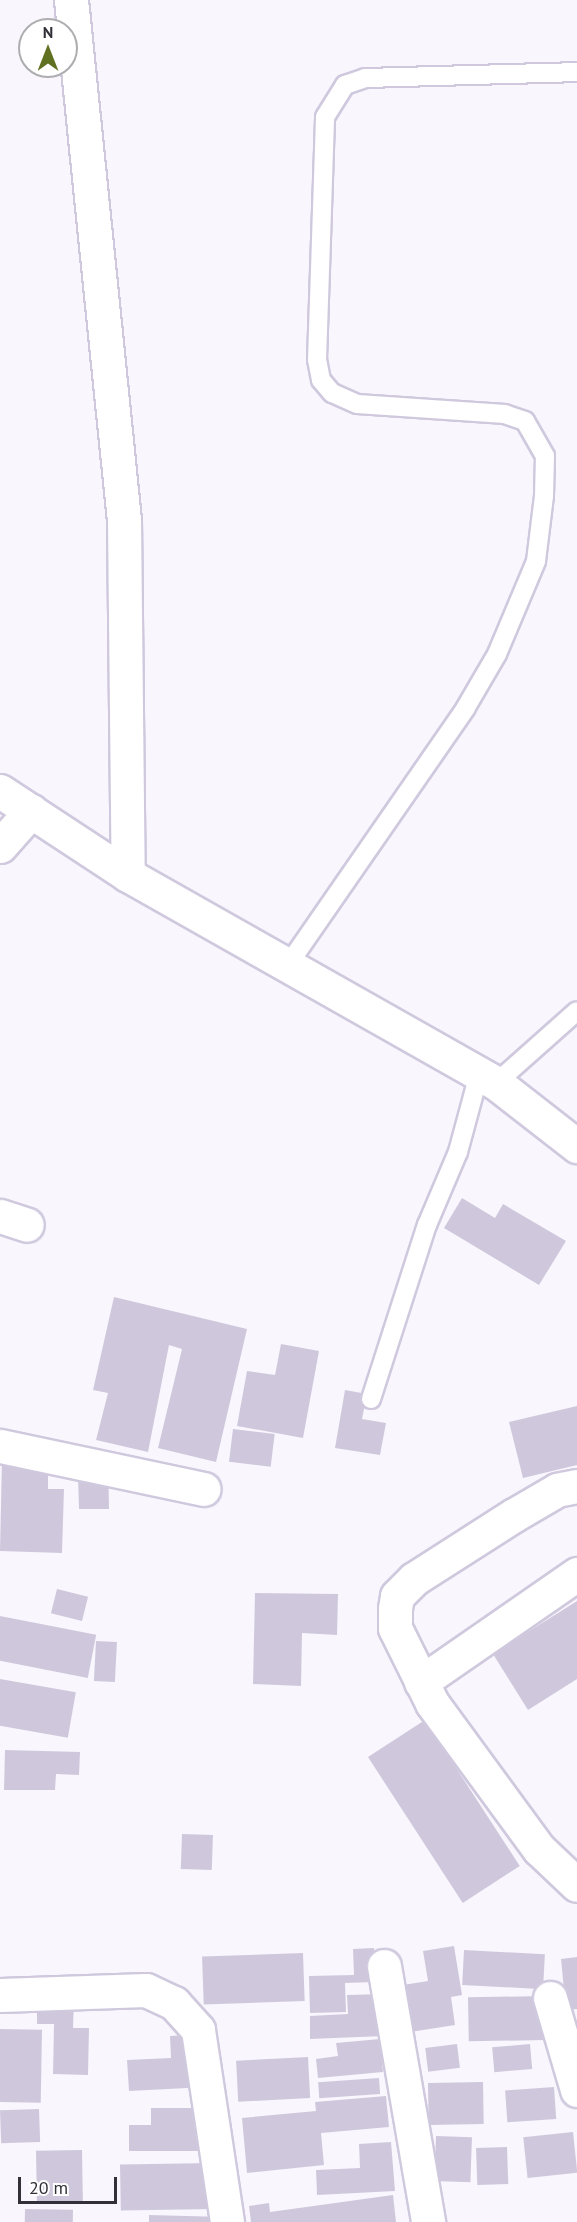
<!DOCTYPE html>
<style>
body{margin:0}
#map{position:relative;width:577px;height:2222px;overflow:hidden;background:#f9f6fe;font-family:"PT Sans",sans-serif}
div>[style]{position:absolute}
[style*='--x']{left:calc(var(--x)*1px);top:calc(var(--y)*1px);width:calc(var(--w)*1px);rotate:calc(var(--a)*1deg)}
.building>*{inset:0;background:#cfc8dc;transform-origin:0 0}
.roads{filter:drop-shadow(2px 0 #d0c9de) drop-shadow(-2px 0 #d0c9de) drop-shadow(0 2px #d0c9de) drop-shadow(0 -2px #d0c9de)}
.lane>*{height:18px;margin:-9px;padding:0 9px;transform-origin:9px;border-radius:9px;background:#fff}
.street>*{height:33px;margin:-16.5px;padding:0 16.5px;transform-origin:16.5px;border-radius:16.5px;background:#fff}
.secondary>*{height:33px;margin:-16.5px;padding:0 16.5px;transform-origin:16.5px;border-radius:16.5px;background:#fff}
span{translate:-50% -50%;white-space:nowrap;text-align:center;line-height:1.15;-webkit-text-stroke:6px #fff;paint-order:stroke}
.north{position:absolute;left:18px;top:18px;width:60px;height:60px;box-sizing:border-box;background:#fff;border:2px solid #adacaf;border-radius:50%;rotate:0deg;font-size:16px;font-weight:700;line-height:24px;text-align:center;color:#323038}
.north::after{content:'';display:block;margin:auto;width:21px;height:27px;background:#607221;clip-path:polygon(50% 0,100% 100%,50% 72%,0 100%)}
.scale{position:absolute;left:18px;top:2177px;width:99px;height:27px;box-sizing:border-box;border:3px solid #323038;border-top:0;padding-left:8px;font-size:18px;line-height:21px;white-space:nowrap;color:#323038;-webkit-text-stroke:4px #fff;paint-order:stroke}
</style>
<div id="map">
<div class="building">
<i style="clip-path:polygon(462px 1198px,495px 1218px,503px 1204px,566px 1241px,539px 1285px,444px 1228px)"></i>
<i style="clip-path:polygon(114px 1297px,247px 1329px,216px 1462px,158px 1448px,182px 1349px,169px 1345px,148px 1452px,96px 1440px,108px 1393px,93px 1390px)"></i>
<i style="clip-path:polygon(281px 1344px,319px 1351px,303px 1438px,237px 1426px,247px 1371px,275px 1375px)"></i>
<i style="clip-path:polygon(345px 1390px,367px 1394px,362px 1419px,386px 1423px,380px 1455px,335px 1448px)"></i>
<i style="clip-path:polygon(577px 1406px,577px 1465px,523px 1478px,509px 1422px)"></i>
<i style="left:233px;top:1429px;width:42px;height:33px;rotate:7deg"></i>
<i style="clip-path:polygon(108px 1457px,109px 1509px,79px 1509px,78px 1475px)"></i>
<i style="clip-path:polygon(2px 1458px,48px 1459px,48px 1489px,64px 1489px,62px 1553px,0 1551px)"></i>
<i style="left:57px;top:1589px;width:32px;height:25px;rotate:14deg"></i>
<i style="clip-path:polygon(255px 1593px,338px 1594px,337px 1635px,302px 1633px,301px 1686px,253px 1684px)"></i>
<i style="clip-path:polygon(577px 1601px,577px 1679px,528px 1710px,493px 1654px)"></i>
<i style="left:0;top:1616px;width:98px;height:44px;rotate:11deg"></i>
<i style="left:96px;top:1641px;width:21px;height:40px;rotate:3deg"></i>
<i style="left:0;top:1679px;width:77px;height:46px;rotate:10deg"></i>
<i style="left:425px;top:1720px;width:174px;height:68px;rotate:57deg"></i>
<i style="clip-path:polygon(5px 1750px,80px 1752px,79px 1775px,56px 1774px,55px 1790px,4px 1790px)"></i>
<i style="left:182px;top:1834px;width:31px;height:35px;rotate:2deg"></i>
<i style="clip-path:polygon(454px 1946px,462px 1995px,451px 1997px,455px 2025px,404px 2033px,397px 1986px,428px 1981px,423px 1951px)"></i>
<i style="clip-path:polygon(374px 1948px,375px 1982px,345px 1983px,346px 2012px,310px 2013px,309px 1976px,354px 1975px,353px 1949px)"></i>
<i style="left:464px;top:1950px;width:81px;height:35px;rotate:3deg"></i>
<i style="left:303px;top:1953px;width:48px;height:101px;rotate:88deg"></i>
<i style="clip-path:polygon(577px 1957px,577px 2009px,566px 2010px,561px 1959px)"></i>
<i style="clip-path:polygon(383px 1994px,384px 2036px,310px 2039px,310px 2016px,348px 2014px,347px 1995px)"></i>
<i style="left:544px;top:1996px;width:44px;height:76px;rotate:89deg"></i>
<i style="clip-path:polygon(37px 1998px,74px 1999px,73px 2028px,89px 2028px,88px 2075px,53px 2074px,54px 2024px,37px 2024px)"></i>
<i style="left:0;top:2029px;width:42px;height:73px;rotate:1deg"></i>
<i style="clip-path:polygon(205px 2034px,207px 2087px,129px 2091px,127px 2060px,171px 2058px,170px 2036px)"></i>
<i style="clip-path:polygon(380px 2039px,383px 2072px,318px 2078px,316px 2059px,338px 2056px,336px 2043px)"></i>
<i style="left:457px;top:2044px;width:24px;height:32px;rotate:83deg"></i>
<i style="left:530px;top:2044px;width:25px;height:38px;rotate:85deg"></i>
<i style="left:308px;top:2057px;width:41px;height:72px;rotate:87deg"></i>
<i style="left:379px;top:2078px;width:16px;height:61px;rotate:86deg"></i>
<i style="left:483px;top:2082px;width:42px;height:55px;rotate:89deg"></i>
<i style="left:554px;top:2087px;width:32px;height:49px;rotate:86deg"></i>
<i style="clip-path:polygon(386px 2096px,389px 2127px,321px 2133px,324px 2165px,247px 2173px,242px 2118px,316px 2111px,315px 2102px)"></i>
<i style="clip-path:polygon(151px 2108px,202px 2108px,202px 2151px,129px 2151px,129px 2125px,151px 2125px)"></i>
<i style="left:39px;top:2109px;width:33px;height:39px;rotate:88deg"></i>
<i style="left:573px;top:2132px;width:41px;height:50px;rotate:84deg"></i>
<i style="left:436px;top:2136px;width:36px;height:45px;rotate:2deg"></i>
<i style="clip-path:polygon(391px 2142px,395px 2191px,317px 2195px,316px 2170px,360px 2168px,359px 2144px)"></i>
<i style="left:507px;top:2147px;width:37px;height:31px;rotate:88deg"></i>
<i style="left:82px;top:2150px;width:51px;height:46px;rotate:89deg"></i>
<i style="left:213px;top:2163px;width:46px;height:93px;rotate:89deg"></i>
<i style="clip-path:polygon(393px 2195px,396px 2222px,251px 2222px,249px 2206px,269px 2203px,270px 2212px)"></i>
<i style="left:25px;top:2209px;width:48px;height:13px;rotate:1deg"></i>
<i style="clip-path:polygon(149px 2215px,224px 2217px,223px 2222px,149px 2222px)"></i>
</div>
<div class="roads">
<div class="lane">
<i style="--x:290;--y:962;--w:308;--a:-55.3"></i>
<i style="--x:465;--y:709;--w:64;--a:-59.8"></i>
<i style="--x:497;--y:654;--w:101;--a:-67.2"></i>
<i style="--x:536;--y:561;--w:65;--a:-83"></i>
<i style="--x:544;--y:496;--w:40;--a:-88.6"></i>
<i style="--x:545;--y:456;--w:40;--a:-119.7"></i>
<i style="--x:525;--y:421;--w:21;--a:-161"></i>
<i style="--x:505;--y:414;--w:148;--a:-176.1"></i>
<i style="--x:357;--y:404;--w:27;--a:-156"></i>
<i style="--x:332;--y:393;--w:17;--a:-130"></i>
<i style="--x:321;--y:380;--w:20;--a:-101"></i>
<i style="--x:317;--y:360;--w:243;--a:-88.1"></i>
<i style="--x:325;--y:117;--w:38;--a:-58"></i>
<i style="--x:345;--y:85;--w:21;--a:-19"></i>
<i style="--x:365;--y:78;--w:212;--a:-1.6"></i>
<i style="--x:496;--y:1083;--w:108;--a:-41.6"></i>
<i style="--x:371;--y:1399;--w:183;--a:-72.2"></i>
<i style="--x:427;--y:1225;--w:79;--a:-67"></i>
<i style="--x:458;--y:1152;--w:81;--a:-74.9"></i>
</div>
<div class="street">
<i style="--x:71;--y:0;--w:523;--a:84.18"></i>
<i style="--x:124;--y:520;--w:355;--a:89.4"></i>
<i style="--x:0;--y:846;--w:47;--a:-48.5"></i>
<i style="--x:0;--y:1216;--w:28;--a:18"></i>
<i style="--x:0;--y:1446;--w:208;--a:11.9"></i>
<i style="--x:577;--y:1486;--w:20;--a:169"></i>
<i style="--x:557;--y:1490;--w:50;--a:149.8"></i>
<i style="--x:514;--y:1515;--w:119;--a:147.4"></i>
<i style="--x:414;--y:1579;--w:24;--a:135"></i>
<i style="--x:397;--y:1596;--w:13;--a:99"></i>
<i style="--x:395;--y:1609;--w:19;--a:90"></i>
<i style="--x:395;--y:1628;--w:84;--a:63.7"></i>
<i style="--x:432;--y:1703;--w:181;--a:53.8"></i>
<i style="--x:539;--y:1849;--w:52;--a:43.5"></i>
<i style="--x:421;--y:1682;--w:190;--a:-34.7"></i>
<i style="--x:384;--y:1966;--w:260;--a:80.2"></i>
<i style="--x:0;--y:1995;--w:146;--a:-2"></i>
<i style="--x:146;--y:1990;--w:31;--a:25"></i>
<i style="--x:174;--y:2003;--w:36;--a:48"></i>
<i style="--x:198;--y:2030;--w:194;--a:81.4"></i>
<i style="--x:550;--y:1998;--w:96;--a:73.6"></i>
</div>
<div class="secondary">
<i style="--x:0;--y:791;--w:153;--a:33.3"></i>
<i style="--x:128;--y:875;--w:423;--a:29.5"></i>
<i style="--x:496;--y:1083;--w:103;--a:37.9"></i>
</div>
</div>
<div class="north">N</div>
<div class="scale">20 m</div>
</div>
